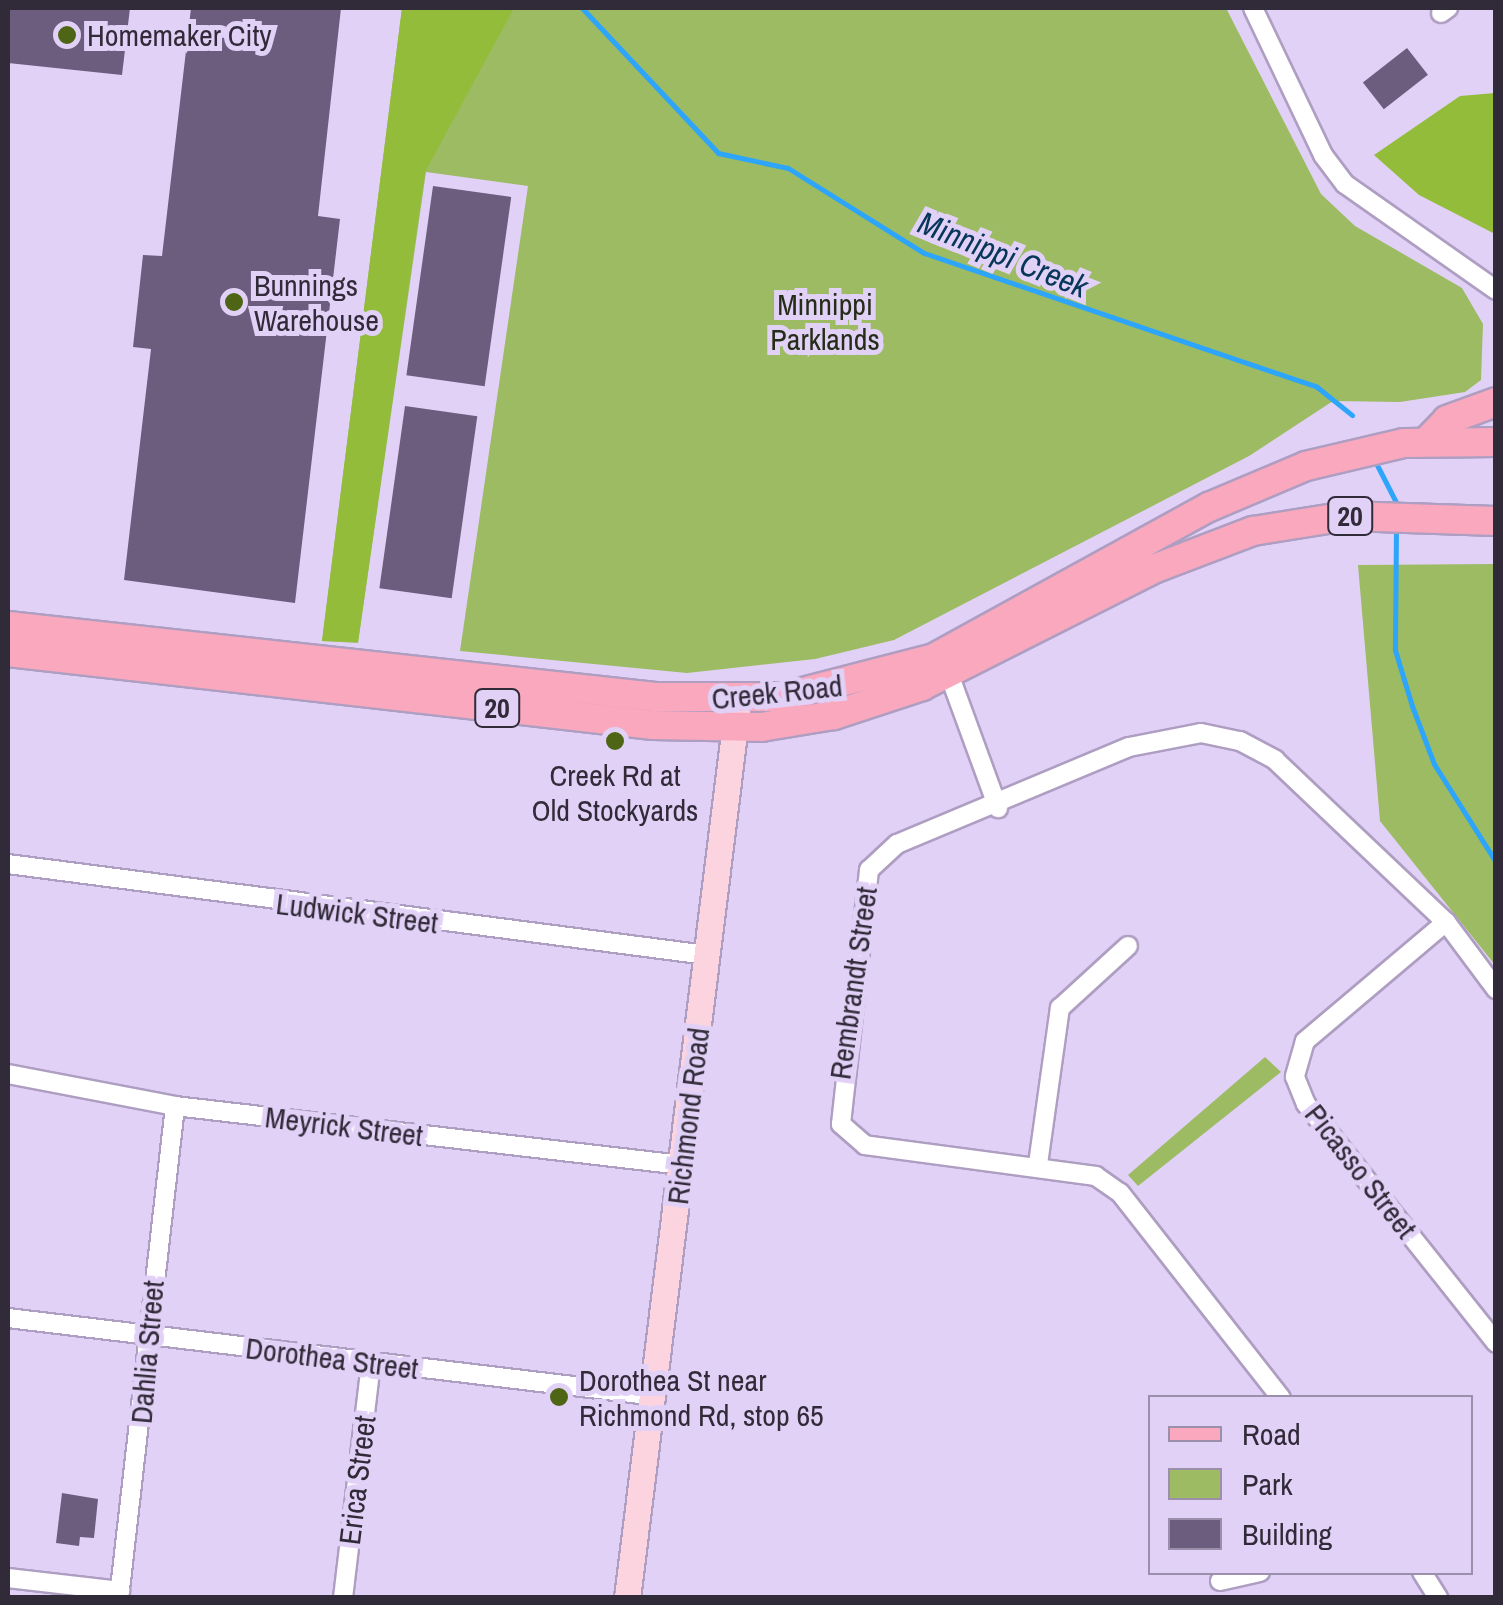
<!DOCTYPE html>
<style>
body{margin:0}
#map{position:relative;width:1503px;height:1605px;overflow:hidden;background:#e2d1f7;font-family:"Archivo Narrow",sans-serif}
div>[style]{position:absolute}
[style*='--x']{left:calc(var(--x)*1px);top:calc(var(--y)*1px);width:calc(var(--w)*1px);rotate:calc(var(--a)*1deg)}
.green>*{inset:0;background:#9cbb63}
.forest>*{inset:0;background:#93bc3b}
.stream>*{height:5px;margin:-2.5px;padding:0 2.5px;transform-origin:2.5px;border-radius:2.5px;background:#2da5fa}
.building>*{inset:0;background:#6c5d7e;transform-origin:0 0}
.roads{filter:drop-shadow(2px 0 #ae9ec1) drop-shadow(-2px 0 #ae9ec1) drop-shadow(0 2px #ae9ec1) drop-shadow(0 -2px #ae9ec1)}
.minor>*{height:18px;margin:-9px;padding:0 9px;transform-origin:9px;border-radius:9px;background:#fff}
.secondary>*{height:25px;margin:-12.5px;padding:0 12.5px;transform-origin:12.5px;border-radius:12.5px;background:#fcd4df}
.primary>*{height:28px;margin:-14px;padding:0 14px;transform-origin:14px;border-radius:14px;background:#f9a8be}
.dots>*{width:28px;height:28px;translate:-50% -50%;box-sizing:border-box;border:5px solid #e2d1f7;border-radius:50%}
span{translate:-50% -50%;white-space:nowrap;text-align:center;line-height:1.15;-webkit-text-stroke:10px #e2d1f7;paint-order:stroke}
.shield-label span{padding:2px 8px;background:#e2d1f7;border:2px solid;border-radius:8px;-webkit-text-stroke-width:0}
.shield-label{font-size:28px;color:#312b39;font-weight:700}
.poi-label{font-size:30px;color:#312b39}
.left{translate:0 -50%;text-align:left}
.park-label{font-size:30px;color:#252d18}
.street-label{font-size:30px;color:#312b39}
.water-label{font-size:32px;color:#063658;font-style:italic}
.frame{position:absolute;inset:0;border:10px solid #312b39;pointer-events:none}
.legend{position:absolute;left:1148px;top:1395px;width:325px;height:180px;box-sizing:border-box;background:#e2d1f7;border:2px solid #9b8fab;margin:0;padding:12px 18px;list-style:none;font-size:30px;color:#312b39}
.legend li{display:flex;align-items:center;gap:20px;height:50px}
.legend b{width:50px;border:2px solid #9b8fab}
</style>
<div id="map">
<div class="green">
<i style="clip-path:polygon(402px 8px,1226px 8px,1321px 194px,1355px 226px,1462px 288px,1483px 324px,1481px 380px,1465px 392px,1400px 402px,1333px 401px,1249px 456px,894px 640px,815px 659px,687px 673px,460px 651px,528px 186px,426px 172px,358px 643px,322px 641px)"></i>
<i style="clip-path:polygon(1495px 564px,1496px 564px,1495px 965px,1380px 821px,1358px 565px)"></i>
<i style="clip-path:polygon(1265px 1057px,1281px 1072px,1138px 1186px,1128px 1175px)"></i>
</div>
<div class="forest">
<i style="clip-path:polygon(402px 8px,514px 8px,425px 172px,358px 642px,322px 641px)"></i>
<i style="clip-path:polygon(1495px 93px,1496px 93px,1495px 234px,1419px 195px,1374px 155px,1460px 96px)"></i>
</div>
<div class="stream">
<i style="--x:582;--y:8;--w:199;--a:46.8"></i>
<i style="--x:718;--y:153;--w:72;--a:12.1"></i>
<i style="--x:788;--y:168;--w:160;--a:32"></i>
<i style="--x:924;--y:253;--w:415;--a:18.8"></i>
<i style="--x:1317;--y:387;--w:45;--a:38.7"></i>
<i style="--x:1377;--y:465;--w:44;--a:62.9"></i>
<i style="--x:1396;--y:527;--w:123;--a:90.5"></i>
<i style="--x:1395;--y:650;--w:59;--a:73.1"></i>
<i style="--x:1412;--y:706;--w:62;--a:69.2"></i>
<i style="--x:1434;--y:764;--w:116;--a:57.7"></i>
</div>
<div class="building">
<i style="clip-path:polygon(8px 8px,130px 8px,122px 75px,8px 63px)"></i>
<i style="clip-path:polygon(191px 8px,341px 8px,318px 216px,340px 219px,295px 603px,124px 580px,151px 349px,133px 347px,143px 255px,162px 256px)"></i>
<i style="left:1407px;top:48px;width:34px;height:56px;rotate:52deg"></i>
<i style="left:433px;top:186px;width:79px;height:191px;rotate:8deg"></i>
<i style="left:405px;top:406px;width:73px;height:184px;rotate:8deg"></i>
<i style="clip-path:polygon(62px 1493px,98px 1499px,94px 1538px,80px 1537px,79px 1546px,56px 1543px)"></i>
</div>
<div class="roads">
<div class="minor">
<i style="--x:1253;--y:8;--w:163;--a:64.5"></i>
<i style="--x:1323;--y:155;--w:36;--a:53"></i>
<i style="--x:1345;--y:184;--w:184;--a:35.1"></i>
<i style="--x:1441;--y:13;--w:9;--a:-36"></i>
<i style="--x:949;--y:674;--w:143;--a:69.9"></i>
<i style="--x:8;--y:864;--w:705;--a:7.42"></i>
<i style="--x:1446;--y:922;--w:185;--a:139.8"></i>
<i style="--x:1305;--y:1041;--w:37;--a:106"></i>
<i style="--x:1295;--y:1077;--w:29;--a:68"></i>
<i style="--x:1306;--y:1104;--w:305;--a:51.5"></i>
<i style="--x:8;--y:1074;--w:170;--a:10.8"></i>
<i style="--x:175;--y:1106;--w:510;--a:6.64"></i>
<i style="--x:1038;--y:1164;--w:158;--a:-82"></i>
<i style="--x:1060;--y:1008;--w:92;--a:-42.4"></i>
<i style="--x:8;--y:1318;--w:653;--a:6.86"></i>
<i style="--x:1281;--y:1398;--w:261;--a:-128.1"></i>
<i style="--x:1120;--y:1193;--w:29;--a:-145"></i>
<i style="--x:1096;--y:1176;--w:233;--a:-172.4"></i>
<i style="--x:865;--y:1145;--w:32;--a:-139"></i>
<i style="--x:841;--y:1124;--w:256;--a:-83.7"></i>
<i style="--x:869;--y:870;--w:38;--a:-43"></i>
<i style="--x:897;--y:844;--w:251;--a:-22.7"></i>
<i style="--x:1129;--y:747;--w:73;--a:-11"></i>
<i style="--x:1201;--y:733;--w:40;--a:12"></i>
<i style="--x:1240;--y:741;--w:40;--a:28"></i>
<i style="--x:1275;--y:760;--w:236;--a:43.5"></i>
<i style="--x:1446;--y:922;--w:84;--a:53.3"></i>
<i style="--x:1422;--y:1572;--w:31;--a:58"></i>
<i style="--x:8;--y:1578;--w:113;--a:6.6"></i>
<i style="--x:1220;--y:1581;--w:41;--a:-12.7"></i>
<i style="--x:119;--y:1598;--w:495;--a:-83.5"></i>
<i style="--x:343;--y:1598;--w:237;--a:-83.2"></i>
</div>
<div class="secondary">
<i style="--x:627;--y:1598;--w:896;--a:-82.95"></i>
</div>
<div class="primary">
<i style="--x:1427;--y:441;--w:29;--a:-46"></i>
<i style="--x:1447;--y:420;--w:52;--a:-20.2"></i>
<i style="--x:8;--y:626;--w:651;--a:6.26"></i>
<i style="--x:655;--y:697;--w:128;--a:0"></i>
<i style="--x:783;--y:697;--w:156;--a:-14.5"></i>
<i style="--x:934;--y:658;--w:314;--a:-28.8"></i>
<i style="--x:1209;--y:507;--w:105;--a:-22.9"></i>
<i style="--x:1306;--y:466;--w:101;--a:-13.2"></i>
<i style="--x:1404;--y:443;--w:92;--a:-0.6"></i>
<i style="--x:8;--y:652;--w:649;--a:6.46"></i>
<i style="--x:653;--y:725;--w:108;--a:1.1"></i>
<i style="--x:761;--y:727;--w:74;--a:-9.3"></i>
<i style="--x:834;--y:715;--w:93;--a:-18.2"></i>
<i style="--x:922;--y:686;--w:262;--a:-26.8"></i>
<i style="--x:1156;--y:568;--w:104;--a:-20.9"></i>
<i style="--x:1253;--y:531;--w:95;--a:-9.1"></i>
<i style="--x:1347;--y:516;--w:149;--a:1.9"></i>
</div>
</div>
<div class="dots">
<i style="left:67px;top:35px;background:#4d6515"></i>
<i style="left:234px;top:302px;background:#4d6515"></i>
<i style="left:615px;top:741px;background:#4d6515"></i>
<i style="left:559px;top:1397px;background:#4d6515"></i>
</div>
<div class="shield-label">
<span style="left:1350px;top:516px">20</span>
<span style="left:497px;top:708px">20</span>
</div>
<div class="poi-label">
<span class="left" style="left:87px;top:35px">Homemaker City</span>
<span class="left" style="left:254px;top:302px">Bunnings<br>Warehouse</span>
<span style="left:615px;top:792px">Creek Rd at<br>Old Stockyards</span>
<span class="left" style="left:579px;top:1397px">Dorothea St near<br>Richmond Rd, stop 65</span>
</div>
<div class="park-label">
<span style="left:825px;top:321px">Minnippi<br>Parklands</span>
</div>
<div class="street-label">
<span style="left:777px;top:692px;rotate:-6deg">Creek Road</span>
<span style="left:357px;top:913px;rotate:7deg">Ludwick Street</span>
<span style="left:853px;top:983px;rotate:-82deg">Rembrandt Street</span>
<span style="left:688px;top:1116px;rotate:-83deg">Richmond Road</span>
<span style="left:344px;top:1126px;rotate:7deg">Meyrick Street</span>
<span style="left:1361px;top:1171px;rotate:52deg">Picasso Street</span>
<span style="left:147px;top:1352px;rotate:-85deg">Dahlia Street</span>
<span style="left:332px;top:1358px;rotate:7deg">Dorothea Street</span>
<span style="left:357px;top:1480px;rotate:-83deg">Erica Street</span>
</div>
<div class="water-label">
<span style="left:1003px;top:255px;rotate:22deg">Minnippi Creek</span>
</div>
<div class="frame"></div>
<ul class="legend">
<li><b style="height:12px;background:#f9a8be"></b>Road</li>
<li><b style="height:28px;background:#9cbb63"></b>Park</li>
<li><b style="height:28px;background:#6c5d7e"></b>Building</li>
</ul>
</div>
